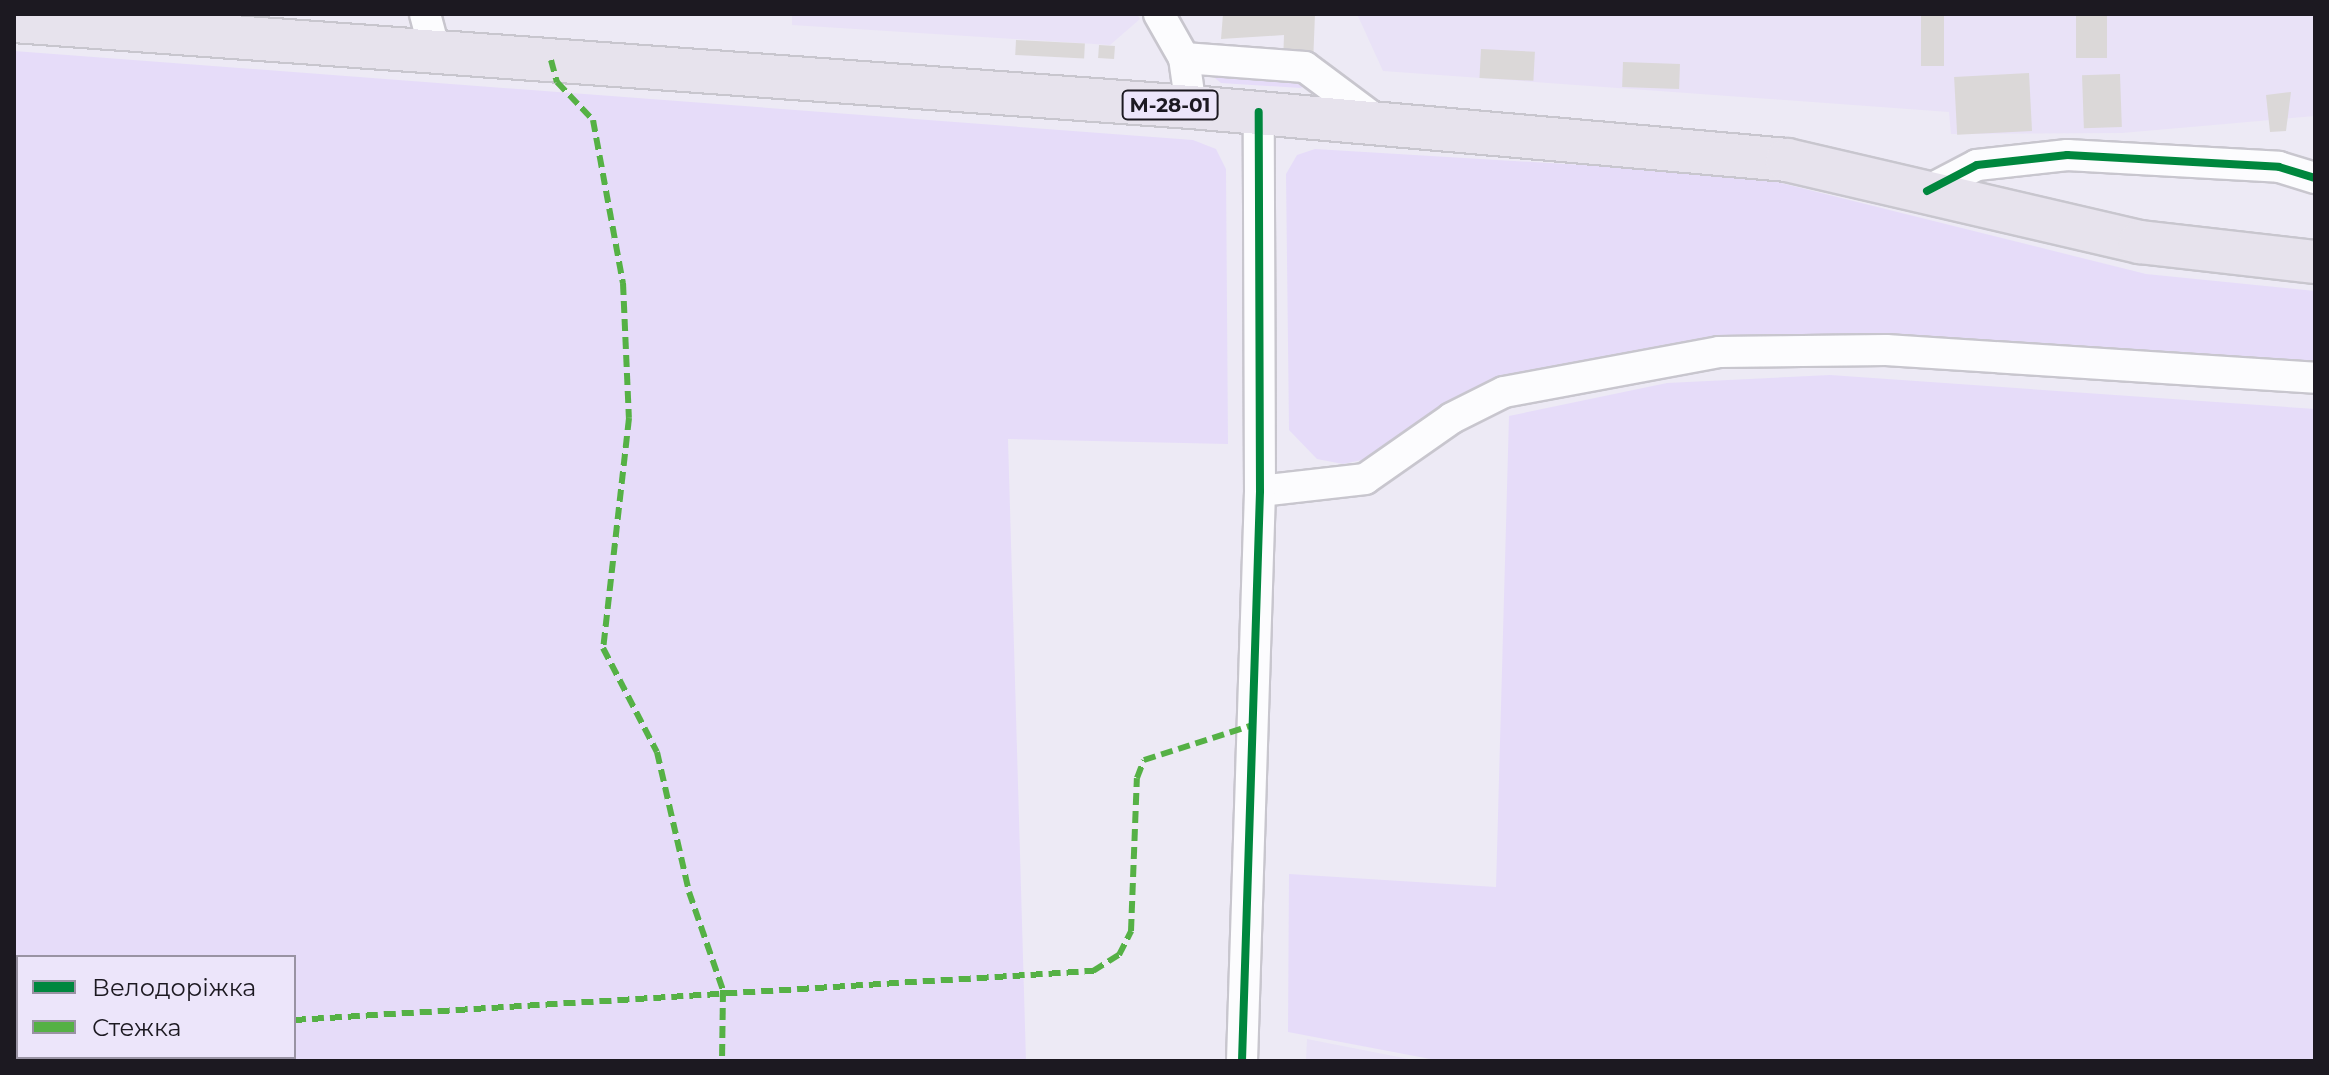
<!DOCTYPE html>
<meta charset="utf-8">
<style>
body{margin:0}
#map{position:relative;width:2329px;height:1075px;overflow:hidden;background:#edeaf5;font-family:Montserrat,sans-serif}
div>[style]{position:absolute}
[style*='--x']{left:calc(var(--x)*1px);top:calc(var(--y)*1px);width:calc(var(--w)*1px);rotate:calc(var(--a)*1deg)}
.built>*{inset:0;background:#e9e2f7}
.green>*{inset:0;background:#e6dcf9}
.building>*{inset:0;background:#dbd8d8;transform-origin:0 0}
.roads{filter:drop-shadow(2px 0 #c8c6ce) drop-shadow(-2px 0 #c8c6ce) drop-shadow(0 2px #c8c6ce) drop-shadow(0 -2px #c8c6ce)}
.minor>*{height:30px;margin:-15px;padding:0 15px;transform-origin:15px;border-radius:15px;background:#fcfcfe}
.highway>*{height:42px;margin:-21px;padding:0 21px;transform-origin:21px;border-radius:21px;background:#e7e3ed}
.quiet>*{height:6px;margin-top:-3px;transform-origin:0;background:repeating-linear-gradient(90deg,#55b145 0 12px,transparent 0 18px)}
.cycleway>*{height:8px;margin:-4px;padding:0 4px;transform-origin:4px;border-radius:4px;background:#00873e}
span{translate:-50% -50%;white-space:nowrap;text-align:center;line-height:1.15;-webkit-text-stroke:6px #ece5fa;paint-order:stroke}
.shield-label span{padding:2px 6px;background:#ece5fa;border:2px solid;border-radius:6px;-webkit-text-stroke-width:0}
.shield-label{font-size:20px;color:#1c1921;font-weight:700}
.frame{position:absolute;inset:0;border:16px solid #1c1921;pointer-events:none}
.legend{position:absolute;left:16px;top:955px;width:280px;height:104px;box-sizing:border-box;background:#ece5fa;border:2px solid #9993a3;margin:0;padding:10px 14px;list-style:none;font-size:24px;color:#1c1921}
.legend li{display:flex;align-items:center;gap:16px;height:40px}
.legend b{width:40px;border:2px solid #9993a3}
</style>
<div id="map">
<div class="built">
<i style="clip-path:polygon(792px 14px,1137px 14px,1140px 19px,1110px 45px,792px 25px)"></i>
<i style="clip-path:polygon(1357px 14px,2315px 14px,2315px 116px,2122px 133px,1951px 134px,1949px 112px,1383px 71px)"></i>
<i style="clip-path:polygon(1307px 1039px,1419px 1061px,1306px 1061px)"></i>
</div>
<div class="green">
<i style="clip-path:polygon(evenodd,14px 51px,1193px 140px,1216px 149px,1226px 169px,1228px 444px,1008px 439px,1026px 1061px,14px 1061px,14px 51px,18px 957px,294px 957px,294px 1057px,18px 1057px,18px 957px)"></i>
<i style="clip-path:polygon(1210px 74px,1307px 82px,1301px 88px,1221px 83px)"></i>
<i style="clip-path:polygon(1315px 149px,1749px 175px,2146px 274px,2315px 291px,2315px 362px,1874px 335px,1709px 339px,1501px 379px,1453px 399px,1376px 457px,1343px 464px,1317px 459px,1289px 430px,1286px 174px,1297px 155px)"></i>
<i style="clip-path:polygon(1830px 375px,2315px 409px,2315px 1060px,1441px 1061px,1288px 1032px,1289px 874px,1496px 887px,1509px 416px,1667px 383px)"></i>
</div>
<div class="building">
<i style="clip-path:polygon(1223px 14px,1315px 14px,1313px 64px,1283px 63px,1284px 35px,1221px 39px)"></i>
<i style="left:1921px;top:14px;width:23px;height:52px"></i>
<i style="left:2076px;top:14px;width:31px;height:44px"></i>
<i style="left:1016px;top:40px;width:69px;height:15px;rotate:3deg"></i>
<i style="left:1099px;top:45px;width:16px;height:13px;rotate:4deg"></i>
<i style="left:1481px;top:49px;width:54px;height:29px;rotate:3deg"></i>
<i style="left:1623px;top:62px;width:57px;height:25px;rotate:2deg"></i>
<i style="left:2029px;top:73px;width:58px;height:75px;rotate:87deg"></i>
<i style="left:2120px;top:74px;width:53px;height:38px;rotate:88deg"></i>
<i style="clip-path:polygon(2291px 92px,2286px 131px,2270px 132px,2266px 95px)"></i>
</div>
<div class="roads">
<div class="minor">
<i style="--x:425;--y:14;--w:38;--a:75"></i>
<i style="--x:1159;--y:14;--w:51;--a:60.4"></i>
<i style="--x:1184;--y:58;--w:49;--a:81.9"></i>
<i style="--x:1184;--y:58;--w:121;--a:4.3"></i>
<i style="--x:1305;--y:67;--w:94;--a:36.7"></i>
<i style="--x:1927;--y:191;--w:56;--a:-27.5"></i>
<i style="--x:1977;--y:165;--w:91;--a:-6.3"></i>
<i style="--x:2067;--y:155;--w:212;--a:3.2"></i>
<i style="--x:2279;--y:167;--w:38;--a:17"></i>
<i style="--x:1260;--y:491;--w:106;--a:-6.5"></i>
<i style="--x:1365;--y:479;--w:106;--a:-35"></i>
<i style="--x:1452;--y:418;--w:58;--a:-26.6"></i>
<i style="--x:1504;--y:392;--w:219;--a:-10.5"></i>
<i style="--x:1719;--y:352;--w:167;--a:-0.7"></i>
<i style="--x:1886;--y:350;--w:430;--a:3.7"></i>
<i style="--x:1242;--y:1061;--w:570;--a:-88.19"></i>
<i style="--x:1260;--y:491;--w:379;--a:-90.2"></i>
</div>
<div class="highway">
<i style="--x:14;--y:21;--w:1180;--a:4.18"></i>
<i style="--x:1191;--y:107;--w:598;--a:5.08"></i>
<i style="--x:1787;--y:160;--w:362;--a:13.1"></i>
<i style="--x:2140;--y:242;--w:176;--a:6.5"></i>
</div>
</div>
<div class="quiet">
<i style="--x:551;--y:60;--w:23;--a:75"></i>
<i style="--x:557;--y:82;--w:52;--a:46.5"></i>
<i style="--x:593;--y:120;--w:166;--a:79.6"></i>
<i style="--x:623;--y:283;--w:135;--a:87.5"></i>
<i style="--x:629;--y:418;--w:231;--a:96.4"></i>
<i style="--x:603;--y:648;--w:117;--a:62.6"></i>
<i style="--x:657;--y:752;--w:144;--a:77.1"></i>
<i style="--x:689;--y:892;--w:104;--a:70.9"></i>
<i style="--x:723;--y:990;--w:71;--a:90.8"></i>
<i style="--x:294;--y:1020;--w:801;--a:-3.51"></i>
<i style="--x:1093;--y:971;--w:31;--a:-32"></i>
<i style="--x:1119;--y:955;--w:27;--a:-63"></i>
<i style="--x:1131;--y:931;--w:153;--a:-87.8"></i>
<i style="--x:1137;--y:778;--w:19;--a:-69"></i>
<i style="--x:1144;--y:760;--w:114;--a:-17.8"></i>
<i style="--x:14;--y:1037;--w:4;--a:-14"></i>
</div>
<div class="cycleway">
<i style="--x:1927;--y:191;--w:56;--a:-27.5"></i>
<i style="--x:1977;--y:165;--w:91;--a:-6.3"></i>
<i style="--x:2067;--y:155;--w:212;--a:3.2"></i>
<i style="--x:2279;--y:167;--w:38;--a:17"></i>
<i style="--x:1242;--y:1061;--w:570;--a:-88.19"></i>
<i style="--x:1260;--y:491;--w:379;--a:-90.2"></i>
</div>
<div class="shield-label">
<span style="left:1170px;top:105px">М-28-01</span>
</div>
<div class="frame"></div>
<ul class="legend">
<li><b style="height:10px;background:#00873e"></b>Велодоріжка</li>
<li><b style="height:10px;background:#55b145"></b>Стежка</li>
</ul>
</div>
